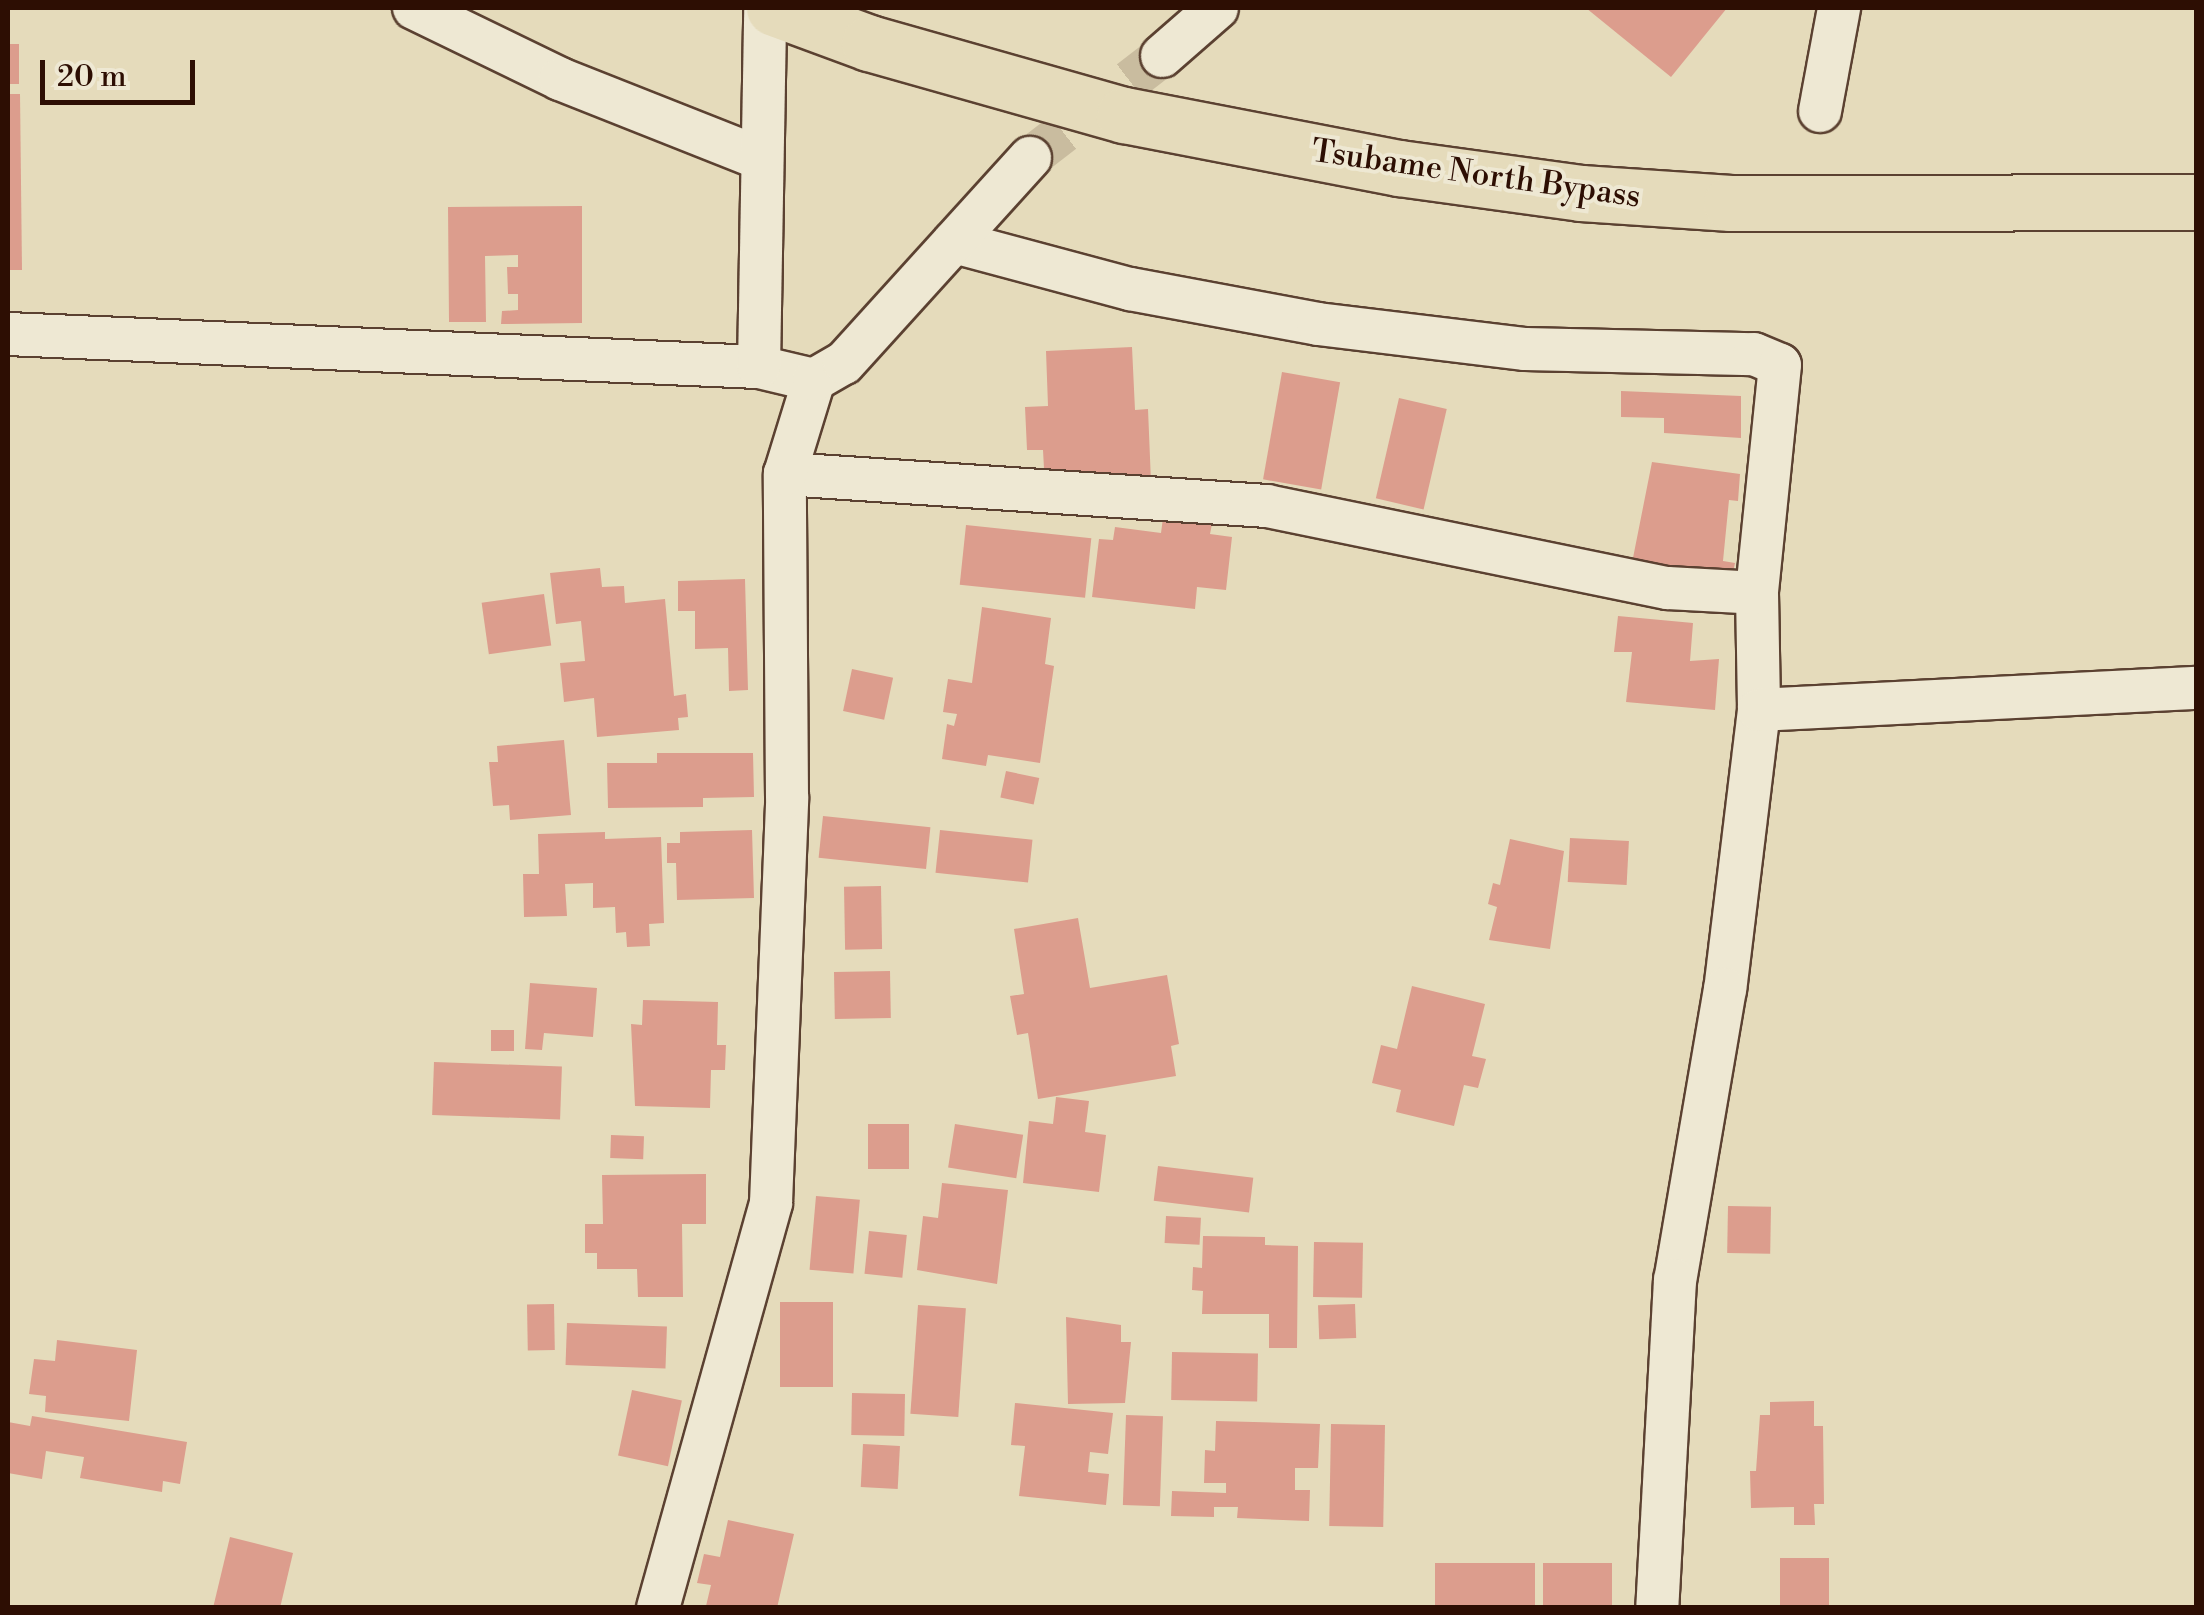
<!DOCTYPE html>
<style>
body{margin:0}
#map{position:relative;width:2204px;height:1615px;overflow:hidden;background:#e5dbbb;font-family:"Libre Bodoni",serif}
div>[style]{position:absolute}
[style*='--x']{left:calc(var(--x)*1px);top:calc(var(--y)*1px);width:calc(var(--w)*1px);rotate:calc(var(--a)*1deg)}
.building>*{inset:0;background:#dc9d8d;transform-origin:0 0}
.street-tunnel>*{height:42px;margin-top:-21px;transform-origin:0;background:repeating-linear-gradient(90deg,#c9bc9f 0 42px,transparent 0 63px)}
.roads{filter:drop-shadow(2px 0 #5b4131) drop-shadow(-2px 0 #5b4131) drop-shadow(0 2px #5b4131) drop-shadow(0 -2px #5b4131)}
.street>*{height:42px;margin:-21px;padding:0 21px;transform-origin:21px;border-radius:21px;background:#eee8d3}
.highway>*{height:55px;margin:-27.5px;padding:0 27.5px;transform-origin:27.5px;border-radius:27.5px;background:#e5dbbb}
span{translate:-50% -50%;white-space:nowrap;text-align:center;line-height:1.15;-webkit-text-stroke:8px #eee8d3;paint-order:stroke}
.street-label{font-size:32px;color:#2d0e03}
.frame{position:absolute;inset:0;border:10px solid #2d0e03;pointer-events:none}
.scale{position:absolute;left:40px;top:60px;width:155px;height:45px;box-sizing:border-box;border:5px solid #2d0e03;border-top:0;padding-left:12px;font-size:30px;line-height:35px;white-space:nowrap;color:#2d0e03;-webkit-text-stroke:8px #eee8d3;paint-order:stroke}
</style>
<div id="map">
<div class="building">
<i style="clip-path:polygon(1586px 8px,1727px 8px,1671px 77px)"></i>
<i style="left:8px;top:44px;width:11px;height:40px"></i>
<i style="clip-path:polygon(8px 94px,20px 94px,22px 270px,8px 270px)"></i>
<i style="clip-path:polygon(582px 206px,582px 323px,501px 324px,502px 311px,518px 310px,518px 294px,508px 294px,507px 267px,518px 267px,518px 255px,485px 256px,486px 322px,449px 322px,448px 207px)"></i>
<i style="clip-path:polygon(1132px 347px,1135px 410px,1148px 409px,1151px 482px,1045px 487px,1043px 450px,1027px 450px,1025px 407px,1048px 406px,1046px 351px)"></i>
<i style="left:1282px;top:372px;width:59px;height:109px;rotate:10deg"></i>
<i style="clip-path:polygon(1621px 391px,1741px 396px,1741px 438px,1664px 433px,1664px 418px,1621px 417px)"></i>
<i style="left:1399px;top:398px;width:49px;height:103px;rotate:13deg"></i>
<i style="clip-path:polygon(1652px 462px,1740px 474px,1738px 501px,1729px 500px,1723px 561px,1735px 563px,1730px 586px,1631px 568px)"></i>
<i style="clip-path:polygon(1163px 518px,1212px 524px,1210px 534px,1232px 537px,1226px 590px,1197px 587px,1195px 609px,1092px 597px,1099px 539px,1113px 540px,1115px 527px,1161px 533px)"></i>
<i style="left:966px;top:525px;width:126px;height:60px;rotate:6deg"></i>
<i style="clip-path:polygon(600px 568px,602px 587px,624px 586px,625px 603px,665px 599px,674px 696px,686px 694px,688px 717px,678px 718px,679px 730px,597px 737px,594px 698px,564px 702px,560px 663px,585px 661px,581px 621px,556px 624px,550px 573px)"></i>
<i style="clip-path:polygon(745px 579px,748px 690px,729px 691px,728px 648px,695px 649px,695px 611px,678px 611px,678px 581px)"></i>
<i style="left:544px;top:594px;width:52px;height:63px;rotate:82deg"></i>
<i style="clip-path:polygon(982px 607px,1051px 618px,1045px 664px,1054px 666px,1040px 763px,988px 755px,986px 766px,942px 759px,947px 724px,954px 726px,957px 714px,943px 712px,948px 679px,972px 683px)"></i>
<i style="clip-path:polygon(1618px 616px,1693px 623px,1690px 661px,1719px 659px,1715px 710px,1626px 702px,1632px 652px,1614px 652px)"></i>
<i style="left:852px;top:669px;width:42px;height:43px;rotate:12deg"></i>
<i style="clip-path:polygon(564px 740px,571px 815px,510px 820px,509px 805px,493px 806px,489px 762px,498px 762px,497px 746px)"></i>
<i style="clip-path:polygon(657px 753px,753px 753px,754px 797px,703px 798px,703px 807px,608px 808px,607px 763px,657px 763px)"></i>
<i style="left:1006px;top:771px;width:34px;height:27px;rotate:12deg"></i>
<i style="left:823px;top:816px;width:108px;height:42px;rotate:6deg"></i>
<i style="clip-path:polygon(752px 830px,754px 898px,677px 900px,676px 863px,667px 863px,667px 843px,680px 843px,680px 832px)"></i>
<i style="left:940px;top:830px;width:93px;height:43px;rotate:6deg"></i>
<i style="clip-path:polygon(605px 832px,605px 839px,661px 837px,664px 923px,649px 924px,650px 946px,627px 947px,626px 932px,616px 933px,615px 907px,593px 908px,593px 883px,565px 884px,567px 916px,524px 917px,523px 874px,539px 874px,538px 834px)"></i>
<i style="left:1570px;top:838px;width:59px;height:44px;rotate:3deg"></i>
<i style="clip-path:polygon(1510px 839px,1564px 851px,1550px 949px,1489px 940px,1497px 907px,1488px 904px,1493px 883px,1500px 885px)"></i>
<i style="left:881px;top:886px;width:63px;height:37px;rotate:89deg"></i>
<i style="clip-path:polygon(1078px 918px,1090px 988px,1167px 975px,1179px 1044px,1171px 1046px,1176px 1076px,1038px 1099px,1028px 1033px,1017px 1035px,1010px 996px,1024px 994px,1014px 929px)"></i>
<i style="left:890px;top:971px;width:47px;height:56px;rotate:89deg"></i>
<i style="clip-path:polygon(530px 983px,597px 988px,593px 1037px,544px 1033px,542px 1050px,525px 1049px)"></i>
<i style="clip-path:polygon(1412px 986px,1485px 1004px,1472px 1056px,1486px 1059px,1478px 1088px,1464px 1085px,1454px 1126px,1396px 1112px,1401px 1090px,1372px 1083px,1381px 1045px,1397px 1049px)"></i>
<i style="clip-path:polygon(643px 1000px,718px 1002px,717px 1045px,726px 1045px,725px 1070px,711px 1070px,710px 1108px,635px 1106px,631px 1024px,642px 1025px)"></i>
<i style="left:491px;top:1030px;width:23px;height:21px"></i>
<i style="left:434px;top:1062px;width:128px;height:53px;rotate:2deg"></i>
<i style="clip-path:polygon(1056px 1097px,1089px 1101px,1085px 1132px,1106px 1135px,1099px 1192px,1023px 1183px,1029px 1121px,1053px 1124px)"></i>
<i style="left:868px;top:1124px;width:41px;height:45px"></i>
<i style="left:955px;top:1124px;width:69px;height:44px;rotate:9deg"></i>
<i style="left:611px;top:1135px;width:33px;height:23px;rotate:2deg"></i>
<i style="left:1158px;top:1166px;width:96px;height:35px;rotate:7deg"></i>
<i style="clip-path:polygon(706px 1174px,706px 1224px,682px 1224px,683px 1297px,638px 1297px,637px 1269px,597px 1269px,597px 1253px,585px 1253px,585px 1224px,603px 1224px,602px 1175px)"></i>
<i style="clip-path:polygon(942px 1183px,1008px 1190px,997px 1284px,917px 1270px,923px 1216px,938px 1218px)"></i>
<i style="left:816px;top:1196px;width:44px;height:74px;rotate:5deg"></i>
<i style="left:1728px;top:1206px;width:43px;height:47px;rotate:1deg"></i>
<i style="left:1166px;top:1216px;width:35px;height:27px;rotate:3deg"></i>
<i style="left:869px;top:1231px;width:38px;height:43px;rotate:6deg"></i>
<i style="clip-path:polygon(1203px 1236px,1265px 1237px,1265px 1245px,1298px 1246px,1297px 1348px,1269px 1348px,1269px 1314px,1202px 1314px,1203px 1291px,1192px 1290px,1193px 1267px,1202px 1268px)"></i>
<i style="left:1314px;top:1242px;width:49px;height:55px;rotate:1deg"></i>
<i style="left:780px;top:1302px;width:53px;height:85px"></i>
<i style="left:554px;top:1304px;width:46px;height:27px;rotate:89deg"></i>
<i style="left:1355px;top:1304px;width:34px;height:37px;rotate:88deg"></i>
<i style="left:918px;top:1305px;width:48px;height:109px;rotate:4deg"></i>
<i style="clip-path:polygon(1066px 1317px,1121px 1325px,1121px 1342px,1131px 1342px,1125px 1403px,1068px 1404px)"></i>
<i style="left:567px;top:1323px;width:100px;height:42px;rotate:2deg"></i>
<i style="clip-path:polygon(57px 1340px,137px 1350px,129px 1421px,45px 1412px,46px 1396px,29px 1394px,34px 1359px,55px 1361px)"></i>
<i style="left:1172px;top:1352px;width:86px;height:48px;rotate:1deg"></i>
<i style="left:632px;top:1390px;width:51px;height:67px;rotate:12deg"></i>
<i style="left:852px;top:1393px;width:53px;height:42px;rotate:1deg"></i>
<i style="clip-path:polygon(1814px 1401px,1814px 1426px,1823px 1426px,1824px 1504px,1814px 1504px,1815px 1525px,1794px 1525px,1794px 1507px,1751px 1508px,1750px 1471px,1756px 1471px,1760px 1415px,1770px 1415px,1770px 1402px)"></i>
<i style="clip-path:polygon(1015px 1403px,1113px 1413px,1108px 1454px,1090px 1452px,1088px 1472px,1109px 1474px,1106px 1505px,1019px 1496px,1025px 1446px,1011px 1445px)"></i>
<i style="left:1126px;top:1415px;width:37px;height:90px;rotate:2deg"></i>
<i style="clip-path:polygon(32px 1416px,187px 1442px,180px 1484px,163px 1481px,162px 1492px,80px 1478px,84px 1457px,46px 1451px,42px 1479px,8px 1473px,8px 1422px,30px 1426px)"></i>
<i style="clip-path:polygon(1216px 1421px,1320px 1424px,1318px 1468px,1295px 1468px,1295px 1490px,1310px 1490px,1309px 1521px,1237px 1518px,1238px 1507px,1214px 1507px,1214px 1517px,1171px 1516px,1172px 1491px,1226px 1493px,1226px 1483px,1204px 1483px,1205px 1450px,1215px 1451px)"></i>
<i style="left:1331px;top:1424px;width:54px;height:102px;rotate:1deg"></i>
<i style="left:863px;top:1444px;width:37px;height:43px;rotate:3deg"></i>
<i style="clip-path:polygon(728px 1520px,794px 1534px,777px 1608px,706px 1606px,711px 1585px,697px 1583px,704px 1554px,720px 1557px)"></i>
<i style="clip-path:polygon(230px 1537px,293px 1553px,280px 1608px,213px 1608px)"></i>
<i style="left:1780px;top:1558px;width:49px;height:48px"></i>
<i style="left:1435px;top:1563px;width:100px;height:45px"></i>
<i style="left:1543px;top:1563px;width:69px;height:45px"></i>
</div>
<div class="street-tunnel">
<i style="--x:1030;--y:158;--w:167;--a:-37.7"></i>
</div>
<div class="roads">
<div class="street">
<i style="--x:414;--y:8;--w:162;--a:25.9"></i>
<i style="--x:560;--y:79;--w:217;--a:21.6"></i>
<i style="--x:1162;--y:56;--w:73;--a:-41.1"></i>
<i style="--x:1820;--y:111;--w:105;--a:-79.5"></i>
<i style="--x:954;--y:242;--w:182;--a:15"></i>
<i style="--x:1130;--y:289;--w:191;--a:10.5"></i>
<i style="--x:1318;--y:324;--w:209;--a:6.9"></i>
<i style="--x:1525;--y:349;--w:229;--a:1.3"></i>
<i style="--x:1754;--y:354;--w:28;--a:23"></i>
<i style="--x:1780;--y:365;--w:229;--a:95.8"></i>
<i style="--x:1757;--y:593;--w:117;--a:89"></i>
<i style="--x:1759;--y:710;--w:281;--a:96.9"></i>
<i style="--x:1725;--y:989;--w:295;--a:99.7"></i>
<i style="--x:1675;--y:1280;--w:328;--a:93.1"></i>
<i style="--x:8;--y:334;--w:752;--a:2.52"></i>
<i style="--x:759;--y:367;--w:57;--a:13.3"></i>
<i style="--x:759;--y:367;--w:359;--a:-89"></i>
<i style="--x:785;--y:474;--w:483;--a:3.8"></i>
<i style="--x:1267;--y:506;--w:409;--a:11.6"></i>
<i style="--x:1668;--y:588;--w:89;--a:3.2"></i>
<i style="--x:1759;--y:710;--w:438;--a:-2.9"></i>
<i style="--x:658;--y:1608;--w:420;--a:-74.4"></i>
<i style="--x:771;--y:1203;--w:406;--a:-87.7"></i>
<i style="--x:787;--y:797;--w:323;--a:-90.4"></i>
<i style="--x:785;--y:474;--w:98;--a:-72.9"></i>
<i style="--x:814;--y:380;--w:34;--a:-30"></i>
<i style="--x:844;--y:363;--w:277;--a:-47.8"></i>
</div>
<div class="highway">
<i style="--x:774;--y:8;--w:101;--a:20.2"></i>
<i style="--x:869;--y:43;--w:265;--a:15.8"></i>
<i style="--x:1124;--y:115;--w:280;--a:10.9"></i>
<i style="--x:1399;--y:168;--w:184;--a:7.8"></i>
<i style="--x:1581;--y:193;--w:150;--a:3.8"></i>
<i style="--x:1731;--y:203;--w:465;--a:-0.1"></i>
</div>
</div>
<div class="street-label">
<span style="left:1476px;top:174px;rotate:8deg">Tsubame North Bypass</span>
</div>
<div class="frame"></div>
<div class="scale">20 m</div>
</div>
